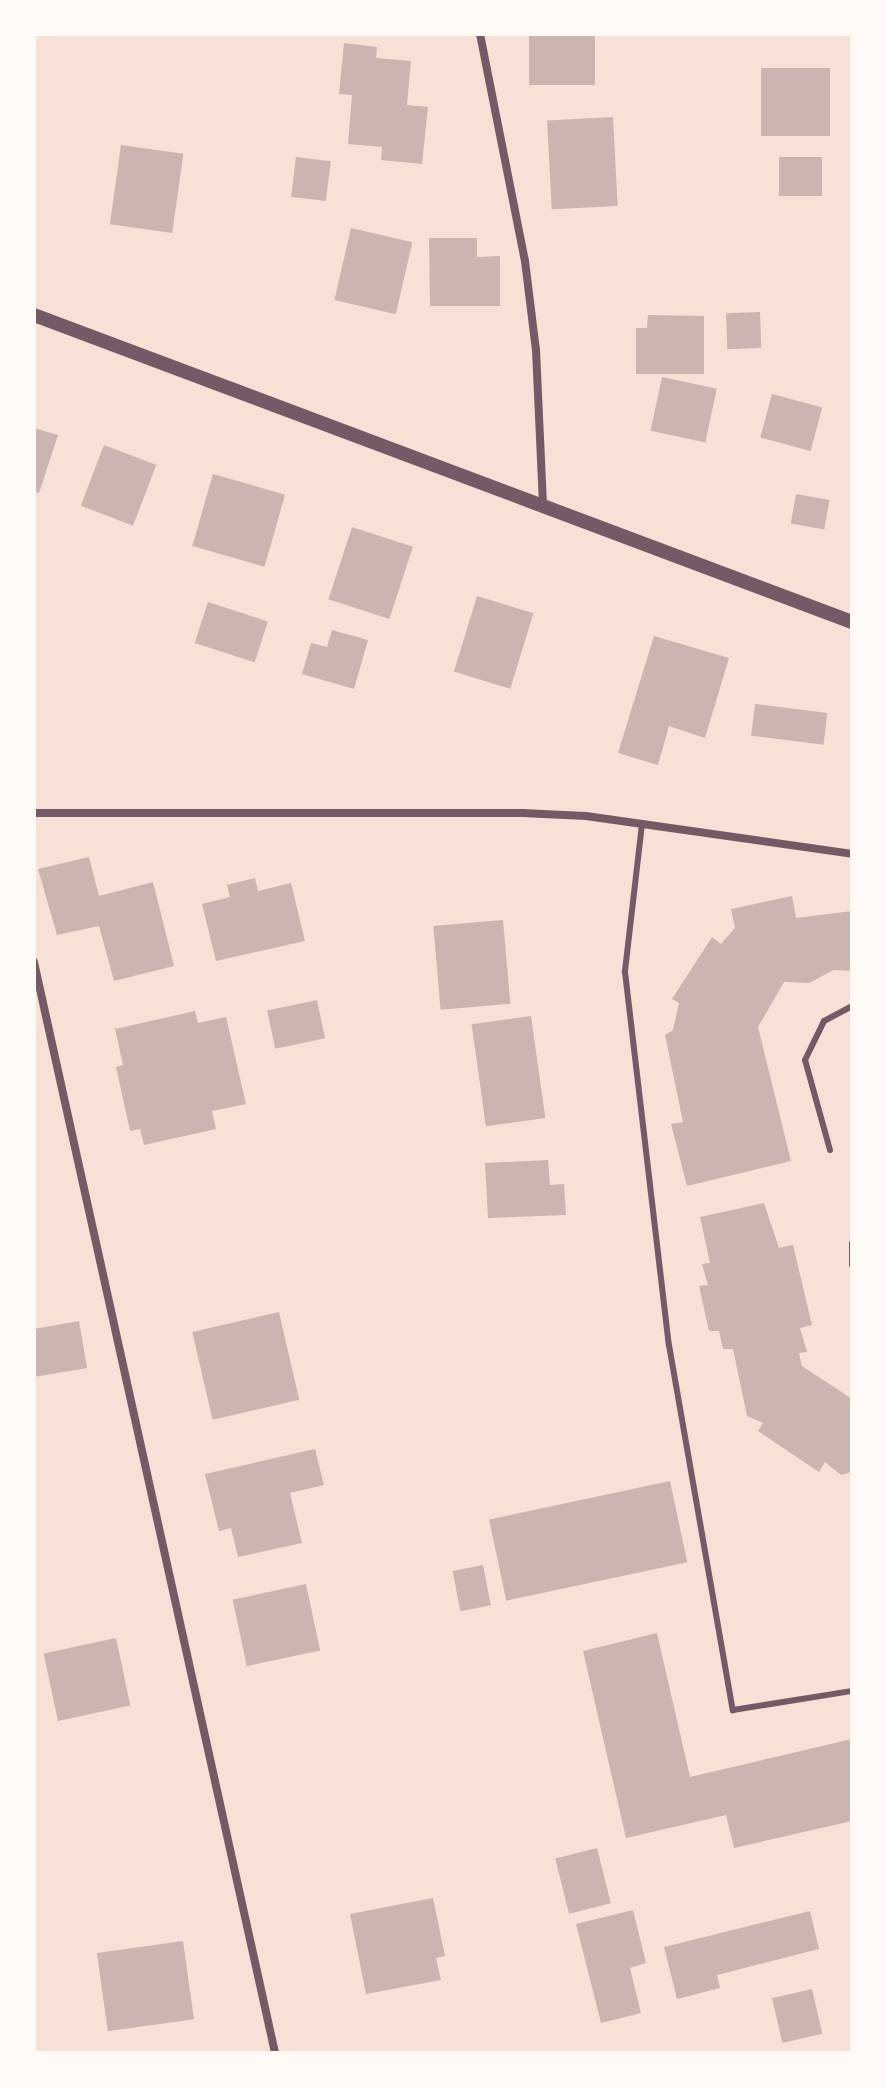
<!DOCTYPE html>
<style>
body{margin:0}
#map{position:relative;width:886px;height:2087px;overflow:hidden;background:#f7e1d7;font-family:"PT Sans",sans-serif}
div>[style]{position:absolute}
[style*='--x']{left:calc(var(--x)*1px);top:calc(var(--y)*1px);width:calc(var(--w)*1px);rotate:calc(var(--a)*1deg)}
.building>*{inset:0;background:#ccb4b1;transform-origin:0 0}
.service>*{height:6px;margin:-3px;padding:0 3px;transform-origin:3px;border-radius:3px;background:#755966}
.minor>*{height:8px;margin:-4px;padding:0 4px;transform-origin:4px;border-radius:4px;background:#755966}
.tertiary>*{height:14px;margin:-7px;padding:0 7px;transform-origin:7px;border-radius:7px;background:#755966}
span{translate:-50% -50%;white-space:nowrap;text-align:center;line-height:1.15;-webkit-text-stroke:6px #fffaf5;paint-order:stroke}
.frame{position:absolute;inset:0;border:36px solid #fffaf5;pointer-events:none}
</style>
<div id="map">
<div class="building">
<i style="left:529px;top:34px;width:66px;height:51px"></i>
<i style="clip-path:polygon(344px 43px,377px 47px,376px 58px,411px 61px,407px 105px,428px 107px,422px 164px,381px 160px,382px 147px,348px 144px,352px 95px,339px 94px)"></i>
<i style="left:761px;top:68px;width:69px;height:68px"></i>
<i style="left:613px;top:117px;width:89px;height:66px;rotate:87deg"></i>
<i style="left:121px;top:145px;width:63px;height:80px;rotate:8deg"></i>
<i style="left:296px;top:157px;width:35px;height:40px;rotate:7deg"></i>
<i style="left:779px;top:157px;width:43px;height:39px"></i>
<i style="left:351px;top:228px;width:63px;height:74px;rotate:13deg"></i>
<i style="clip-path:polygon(429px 238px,477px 238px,477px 257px,500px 256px,500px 306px,430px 306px)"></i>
<i style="left:760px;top:312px;width:36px;height:34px;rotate:88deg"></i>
<i style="clip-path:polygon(648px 315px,704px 316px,704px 374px,636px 374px,636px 328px,647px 328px)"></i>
<i style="left:662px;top:377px;width:56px;height:55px;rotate:12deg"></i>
<i style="left:772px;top:394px;width:52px;height:45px;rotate:15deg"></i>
<i style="clip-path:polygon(34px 428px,58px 435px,39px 493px,34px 492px)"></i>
<i style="left:104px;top:445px;width:56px;height:65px;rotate:21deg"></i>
<i style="left:213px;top:474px;width:75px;height:75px;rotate:16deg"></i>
<i style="left:796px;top:494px;width:34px;height:30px;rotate:10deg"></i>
<i style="left:352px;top:527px;width:64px;height:76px;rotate:18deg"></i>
<i style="left:477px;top:596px;width:59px;height:79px;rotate:17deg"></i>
<i style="left:208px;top:602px;width:63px;height:43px;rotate:18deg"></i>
<i style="clip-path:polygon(332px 630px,368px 640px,354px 689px,302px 674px,311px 643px,327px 647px)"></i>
<i style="clip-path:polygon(654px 636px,729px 658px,705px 738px,669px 726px,658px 765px,618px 753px)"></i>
<i style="left:755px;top:704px;width:73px;height:32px;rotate:7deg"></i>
<i style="clip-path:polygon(89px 857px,99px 896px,153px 882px,174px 966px,114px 981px,99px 926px,57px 935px,38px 869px)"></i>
<i style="clip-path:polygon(255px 878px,258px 891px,291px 883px,305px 941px,216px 961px,202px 904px,230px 897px,227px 885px)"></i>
<i style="clip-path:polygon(792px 896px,796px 918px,852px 911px,852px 971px,834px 970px,809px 983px,784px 982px,758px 1027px,791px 1161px,687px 1186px,671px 1124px,683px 1122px,665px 1035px,673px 1030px,679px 1003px,672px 999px,712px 937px,721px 944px,735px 928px,731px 909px)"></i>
<i style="left:503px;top:920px;width:84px;height:70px;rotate:85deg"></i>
<i style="left:317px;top:1000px;width:39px;height:51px;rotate:78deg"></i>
<i style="clip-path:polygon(195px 1011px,198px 1023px,226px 1017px,246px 1104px,212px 1111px,216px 1129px,144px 1145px,140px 1129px,130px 1131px,116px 1067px,123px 1065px,115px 1029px)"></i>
<i style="left:531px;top:1016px;width:103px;height:60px;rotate:82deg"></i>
<i style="clip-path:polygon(548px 1160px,550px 1185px,564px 1184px,566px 1215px,488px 1218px,485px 1163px)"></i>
<i style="clip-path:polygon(764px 1203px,779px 1248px,793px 1245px,812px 1325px,800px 1328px,807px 1352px,799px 1353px,802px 1366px,852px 1399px,852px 1472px,841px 1475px,825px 1462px,819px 1472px,758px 1431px,763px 1423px,747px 1416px,733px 1349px,723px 1349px,719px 1331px,709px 1331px,699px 1286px,708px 1285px,702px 1264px,710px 1263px,700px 1217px)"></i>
<i style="left:279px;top:1312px;width:90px;height:89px;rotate:77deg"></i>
<i style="clip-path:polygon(79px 1321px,87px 1368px,34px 1377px,34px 1329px)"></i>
<i style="clip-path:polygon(315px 1449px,324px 1485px,290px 1493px,302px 1543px,238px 1557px,231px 1528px,219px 1531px,205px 1474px)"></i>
<i style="left:670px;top:1481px;width:83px;height:185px;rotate:78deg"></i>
<i style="left:483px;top:1565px;width:41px;height:31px;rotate:79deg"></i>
<i style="left:306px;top:1584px;width:68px;height:75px;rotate:78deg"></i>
<i style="clip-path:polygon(657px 1633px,690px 1777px,852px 1739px,852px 1821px,734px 1848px,726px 1815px,626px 1838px,583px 1651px)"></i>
<i style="left:116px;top:1638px;width:69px;height:74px;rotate:78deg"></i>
<i style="left:597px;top:1848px;width:57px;height:43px;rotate:76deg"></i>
<i style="clip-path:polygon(433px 1898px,445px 1956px,436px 1958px,441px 1980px,366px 1994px,350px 1914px)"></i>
<i style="clip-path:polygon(633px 1910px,646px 1963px,630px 1968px,641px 2013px,601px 2023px,576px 1924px)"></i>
<i style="clip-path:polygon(810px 1911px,819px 1949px,717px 1975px,720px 1988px,677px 1999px,664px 1947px)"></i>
<i style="left:183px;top:1941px;width:79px;height:87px;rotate:82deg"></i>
<i style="left:812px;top:1989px;width:46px;height:41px;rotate:77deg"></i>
</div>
<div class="service">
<i style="--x:642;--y:824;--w:149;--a:96.6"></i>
<i style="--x:625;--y:972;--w:376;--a:83.3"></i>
<i style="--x:669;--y:1345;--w:371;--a:80.1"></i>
<i style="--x:733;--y:1710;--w:121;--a:-9.1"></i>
<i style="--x:830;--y:1150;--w:93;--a:-105.5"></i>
<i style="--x:805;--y:1060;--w:43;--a:-64"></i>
<i style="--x:824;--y:1021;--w:32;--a:-28"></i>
<i style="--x:852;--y:1243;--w:22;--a:90"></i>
</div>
<div class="minor">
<i style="--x:480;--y:34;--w:231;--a:78.8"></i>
<i style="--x:525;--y:261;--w:90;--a:83"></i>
<i style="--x:536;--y:350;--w:157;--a:87.4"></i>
<i style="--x:34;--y:813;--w:488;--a:0"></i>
<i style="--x:522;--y:813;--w:64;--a:2.7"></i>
<i style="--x:586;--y:816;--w:269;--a:8.1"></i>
<i style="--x:34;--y:962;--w:1117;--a:77.54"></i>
</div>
<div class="tertiary">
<i style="--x:34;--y:315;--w:874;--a:20.57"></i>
</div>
<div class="frame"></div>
</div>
